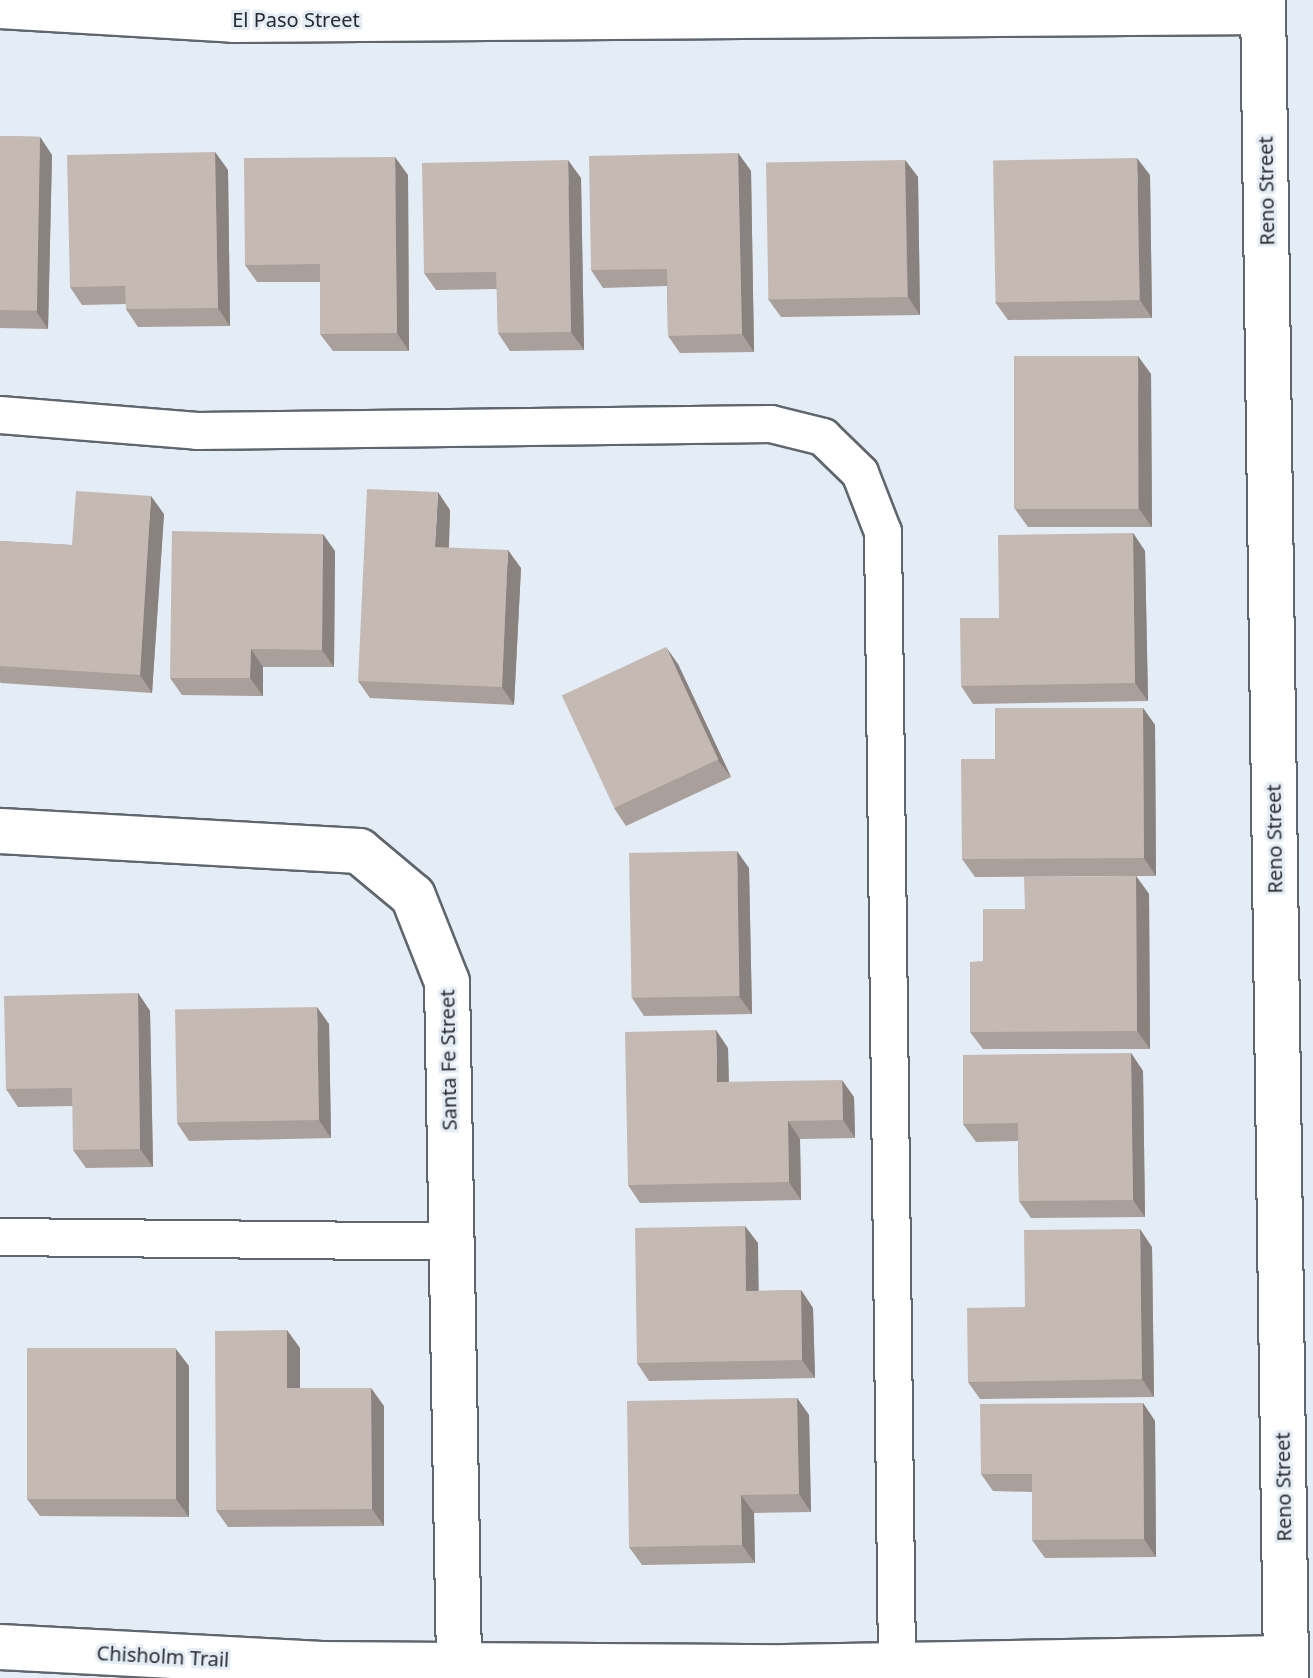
<!DOCTYPE html>
<style>
body{margin:0}
#map{position:relative;width:1313px;height:1678px;overflow:hidden;background:#e4ecf5;font-family:"Noto Sans",sans-serif}
div>[style]{position:absolute}
[style*='--x']{left:calc(var(--x)*1px);top:calc(var(--y)*1px);width:calc(var(--w)*1px);rotate:calc(var(--a)*1deg)}
.roads{filter:drop-shadow(2px 0 #5f666e) drop-shadow(-2px 0 #5f666e) drop-shadow(0 2px #5f666e) drop-shadow(0 -2px #5f666e)}
.lane>*{height:36px;margin:-18px;padding:0 18px;transform-origin:18px;border-radius:18px;background:#fff}
.street>*{height:44px;margin:-22px;padding:0 22px;transform-origin:22px;border-radius:22px;background:#fff}
.wall>*{inset:0;background:#a99f9b}
.shaded-wall>*{inset:0;background:#8a827e}
.building>*{inset:0;background:#c5b9b4;transform-origin:0 0}
span{translate:-50% -50%;white-space:nowrap;text-align:center;line-height:1.15;-webkit-text-stroke:6px #e4ecf5;paint-order:stroke}
.street-label{font-size:20px;color:#282b2e}
</style>
<div id="map">
<div class="roads">
<div class="lane">
<i style="--x:0;--y:415;--w:198;--a:4.6"></i>
<i style="--x:197;--y:431;--w:574;--a:-0.7"></i>
<i style="--x:771;--y:424;--w:54;--a:14"></i>
<i style="--x:823;--y:437;--w:52;--a:44.2"></i>
<i style="--x:860;--y:473;--w:63;--a:68.7"></i>
<i style="--x:883;--y:532;--w:1133;--a:89.29"></i>
<i style="--x:0;--y:1237;--w:452;--a:0.6"></i>
</div>
<div class="street">
<i style="--x:1263;--y:0;--w:1678;--a:89.21"></i>
<i style="--x:0;--y:6;--w:234;--a:3.4"></i>
<i style="--x:234;--y:20;--w:1029;--a:-0.45"></i>
<i style="--x:0;--y:831;--w:360;--a:3.2"></i>
<i style="--x:359;--y:851;--w:70;--a:39.8"></i>
<i style="--x:413;--y:896;--w:92;--a:68.4"></i>
<i style="--x:447;--y:982;--w:679;--a:88.99"></i>
<i style="--x:0;--y:1647;--w:322;--a:3"></i>
<i style="--x:322;--y:1664;--w:463;--a:0.4"></i>
<i style="--x:785;--y:1667;--w:500;--a:-1.03"></i>
</div>
</div>
<div class="wall">
<i style="clip-path:polygon(0 136px,40px 137px,52px 155px,48px 329px,0 328px)"></i>
<i style="clip-path:polygon(215px 152px,228px 170px,230px 326px,138px 327px,126px 309px,126px 304px,82px 305px,70px 287px)"></i>
<i style="clip-path:polygon(738px 153px,751px 171px,754px 352px,680px 353px,668px 336px,667px 286px,603px 288px,591px 270px)"></i>
<i style="clip-path:polygon(905px 160px,918px 177px,920px 315px,781px 317px,768px 299px)"></i>
<i style="clip-path:polygon(408px 175px,409px 351px,333px 351px,320px 334px,320px 282px,257px 282px,245px 265px)"></i>
<i style="clip-path:polygon(1150px 175px,1152px 318px,1008px 320px,995px 302px)"></i>
<i style="clip-path:polygon(581px 178px,584px 350px,510px 351px,498px 333px,497px 289px,436px 290px,424px 273px)"></i>
<i style="clip-path:polygon(1151px 374px,1152px 527px,1028px 527px,1015px 509px)"></i>
<i style="clip-path:polygon(450px 510px,449px 548px,521px 568px,514px 705px,370px 698px,358px 681px)"></i>
<i style="clip-path:polygon(164px 514px,152px 693px,1px 683px,0 682px,0 541px,72px 545px)"></i>
<i style="clip-path:polygon(1133px 533px,1145px 551px,1148px 701px,973px 704px,961px 686px,999px 618px)"></i>
<i style="clip-path:polygon(335px 551px,334px 667px,263px 667px,263px 696px,182px 695px,170px 678px)"></i>
<i style="clip-path:polygon(678px 664px,731px 777px,626px 826px,614px 808px)"></i>
<i style="clip-path:polygon(1143px 708px,1155px 725px,1156px 876px,975px 877px,962px 859px,995px 759px)"></i>
<i style="clip-path:polygon(749px 868px,752px 1014px,644px 1016px,632px 998px)"></i>
<i style="clip-path:polygon(1136px 876px,1149px 894px,1150px 1049px,983px 1049px,970px 1032px,1025px 909px)"></i>
<i style="clip-path:polygon(138px 993px,150px 1011px,153px 1167px,86px 1168px,73px 1150px,73px 1106px,18px 1107px,6px 1089px)"></i>
<i style="clip-path:polygon(329px 1024px,331px 1138px,189px 1141px,177px 1123px)"></i>
<i style="clip-path:polygon(728px 1048px,729px 1082px,854px 1097px,855px 1138px,800px 1139px,801px 1200px,640px 1203px,628px 1185px)"></i>
<i style="clip-path:polygon(1131px 1053px,1143px 1071px,1145px 1217px,1031px 1218px,1019px 1201px,1018px 1141px,976px 1142px,963px 1124px)"></i>
<i style="clip-path:polygon(758px 1243px,758px 1291px,801px 1290px,813px 1308px,815px 1378px,649px 1381px,637px 1363px)"></i>
<i style="clip-path:polygon(1152px 1247px,1154px 1397px,980px 1399px,968px 1382px)"></i>
<i style="clip-path:polygon(300px 1348px,300px 1388px,384px 1406px,384px 1526px,228px 1527px,216px 1510px)"></i>
<i style="clip-path:polygon(189px 1366px,189px 1517px,40px 1516px,27px 1499px)"></i>
<i style="clip-path:polygon(797px 1398px,809px 1415px,811px 1512px,754px 1513px,755px 1563px,642px 1565px,629px 1547px)"></i>
<i style="clip-path:polygon(1143px 1403px,1155px 1421px,1156px 1557px,1045px 1558px,1032px 1540px,1032px 1492px,993px 1491px,981px 1474px)"></i>
</div>
<div class="shaded-wall">
<i style="clip-path:polygon(40px 137px,52px 155px,48px 329px,36px 311px)"></i>
<i style="clip-path:polygon(215px 152px,228px 170px,230px 326px,218px 308px)"></i>
<i style="clip-path:polygon(738px 153px,751px 171px,754px 352px,742px 334px)"></i>
<i style="clip-path:polygon(395px 157px,408px 175px,409px 351px,397px 333px)"></i>
<i style="clip-path:polygon(1137px 158px,1150px 175px,1152px 318px,1140px 300px)"></i>
<i style="clip-path:polygon(568px 160px,581px 178px,584px 350px,571px 332px)"></i>
<i style="clip-path:polygon(905px 160px,918px 177px,920px 315px,908px 297px)"></i>
<i style="clip-path:polygon(1138px 356px,1151px 374px,1152px 527px,1139px 509px)"></i>
<i style="clip-path:polygon(438px 492px,450px 510px,448px 565px,435px 547px)"></i>
<i style="clip-path:polygon(151px 496px,164px 514px,152px 693px,140px 675px)"></i>
<i style="clip-path:polygon(1133px 533px,1145px 551px,1148px 701px,1135px 683px)"></i>
<i style="clip-path:polygon(323px 534px,335px 551px,334px 667px,322px 650px)"></i>
<i style="clip-path:polygon(508px 550px,521px 568px,514px 705px,502px 687px)"></i>
<i style="clip-path:polygon(666px 647px,678px 664px,731px 777px,718px 760px)"></i>
<i style="clip-path:polygon(251px 649px,263px 667px,263px 696px,250px 678px)"></i>
<i style="clip-path:polygon(1143px 708px,1155px 725px,1156px 876px,1144px 858px)"></i>
<i style="clip-path:polygon(737px 851px,749px 868px,752px 1014px,739px 996px)"></i>
<i style="clip-path:polygon(1136px 876px,1149px 894px,1150px 1049px,1137px 1031px)"></i>
<i style="clip-path:polygon(138px 993px,150px 1011px,153px 1167px,140px 1149px)"></i>
<i style="clip-path:polygon(317px 1007px,329px 1024px,331px 1138px,319px 1120px)"></i>
<i style="clip-path:polygon(716px 1030px,728px 1048px,729px 1100px,717px 1082px)"></i>
<i style="clip-path:polygon(1131px 1053px,1143px 1071px,1145px 1217px,1133px 1200px)"></i>
<i style="clip-path:polygon(842px 1080px,854px 1097px,855px 1138px,843px 1120px)"></i>
<i style="clip-path:polygon(788px 1121px,800px 1139px,801px 1200px,789px 1182px)"></i>
<i style="clip-path:polygon(745px 1226px,758px 1243px,759px 1309px,746px 1291px)"></i>
<i style="clip-path:polygon(1140px 1229px,1152px 1247px,1154px 1397px,1142px 1379px)"></i>
<i style="clip-path:polygon(801px 1290px,813px 1308px,815px 1378px,802px 1360px)"></i>
<i style="clip-path:polygon(287px 1330px,300px 1348px,300px 1406px,287px 1388px)"></i>
<i style="clip-path:polygon(176px 1349px,189px 1366px,189px 1517px,176px 1499px)"></i>
<i style="clip-path:polygon(371px 1388px,384px 1406px,384px 1526px,372px 1509px)"></i>
<i style="clip-path:polygon(797px 1398px,809px 1415px,811px 1512px,799px 1494px)"></i>
<i style="clip-path:polygon(1143px 1403px,1155px 1421px,1156px 1557px,1144px 1539px)"></i>
<i style="clip-path:polygon(741px 1495px,754px 1513px,755px 1563px,742px 1545px)"></i>
</div>
<div class="building">
<i style="left:0;top:136px;width:40px;height:174px;rotate:1deg"></i>
<i style="clip-path:polygon(215px 152px,218px 308px,126px 309px,125px 286px,70px 287px,67px 155px)"></i>
<i style="clip-path:polygon(738px 153px,742px 334px,668px 336px,667px 269px,591px 270px,589px 156px)"></i>
<i style="clip-path:polygon(395px 157px,397px 333px,320px 334px,320px 264px,245px 265px,244px 158px)"></i>
<i style="left:1137px;top:158px;width:142px;height:144px;rotate:89deg"></i>
<i style="clip-path:polygon(568px 160px,571px 332px,498px 333px,496px 272px,424px 273px,422px 163px)"></i>
<i style="left:905px;top:160px;width:137px;height:139px;rotate:89deg"></i>
<i style="left:1014px;top:356px;width:124px;height:153px"></i>
<i style="clip-path:polygon(367px 489px,438px 492px,435px 547px,508px 550px,502px 687px,358px 681px)"></i>
<i style="clip-path:polygon(76px 491px,151px 496px,140px 675px,0 666px,0 541px,72px 545px)"></i>
<i style="clip-path:polygon(172px 531px,323px 534px,322px 650px,251px 649px,250px 678px,170px 678px)"></i>
<i style="clip-path:polygon(1133px 533px,1135px 683px,961px 686px,960px 618px,999px 618px,998px 535px)"></i>
<i style="left:666px;top:647px;width:124px;height:115px;rotate:65deg"></i>
<i style="clip-path:polygon(995px 708px,1143px 708px,1144px 858px,962px 859px,961px 759px,995px 759px)"></i>
<i style="left:737px;top:851px;width:145px;height:108px;rotate:89deg"></i>
<i style="clip-path:polygon(1136px 876px,1137px 1031px,970px 1032px,970px 962px,983px 961px,983px 909px,1025px 909px,1024px 877px)"></i>
<i style="clip-path:polygon(138px 993px,140px 1149px,73px 1150px,72px 1088px,6px 1089px,4px 996px)"></i>
<i style="left:317px;top:1007px;width:113px;height:142px;rotate:89deg"></i>
<i style="clip-path:polygon(716px 1030px,717px 1082px,842px 1080px,843px 1120px,788px 1121px,789px 1182px,628px 1185px,625px 1032px)"></i>
<i style="clip-path:polygon(1131px 1053px,1133px 1200px,1019px 1201px,1018px 1123px,963px 1124px,963px 1055px)"></i>
<i style="clip-path:polygon(745px 1226px,746px 1291px,801px 1290px,802px 1360px,637px 1363px,635px 1228px)"></i>
<i style="clip-path:polygon(1140px 1229px,1142px 1379px,968px 1382px,967px 1308px,1025px 1307px,1024px 1230px)"></i>
<i style="clip-path:polygon(287px 1330px,287px 1388px,371px 1388px,372px 1509px,216px 1510px,215px 1331px)"></i>
<i style="left:27px;top:1348px;width:149px;height:151px"></i>
<i style="clip-path:polygon(797px 1398px,799px 1494px,741px 1495px,742px 1545px,629px 1547px,627px 1401px)"></i>
<i style="clip-path:polygon(1143px 1403px,1144px 1539px,1032px 1540px,1032px 1474px,981px 1474px,980px 1404px)"></i>
</div>
<div class="street-label">
<span style="left:296px;top:19px">El Paso Street</span>
<span style="left:1266px;top:191px;rotate:-91deg">Reno Street</span>
<span style="left:1274px;top:839px;rotate:-91deg">Reno Street</span>
<span style="left:448px;top:1060px;rotate:-91deg">Santa Fe Street</span>
<span style="left:1283px;top:1487px;rotate:-91deg">Reno Street</span>
<span style="left:163px;top:1656px;rotate:3deg">Chisholm Trail</span>
</div>
</div>
